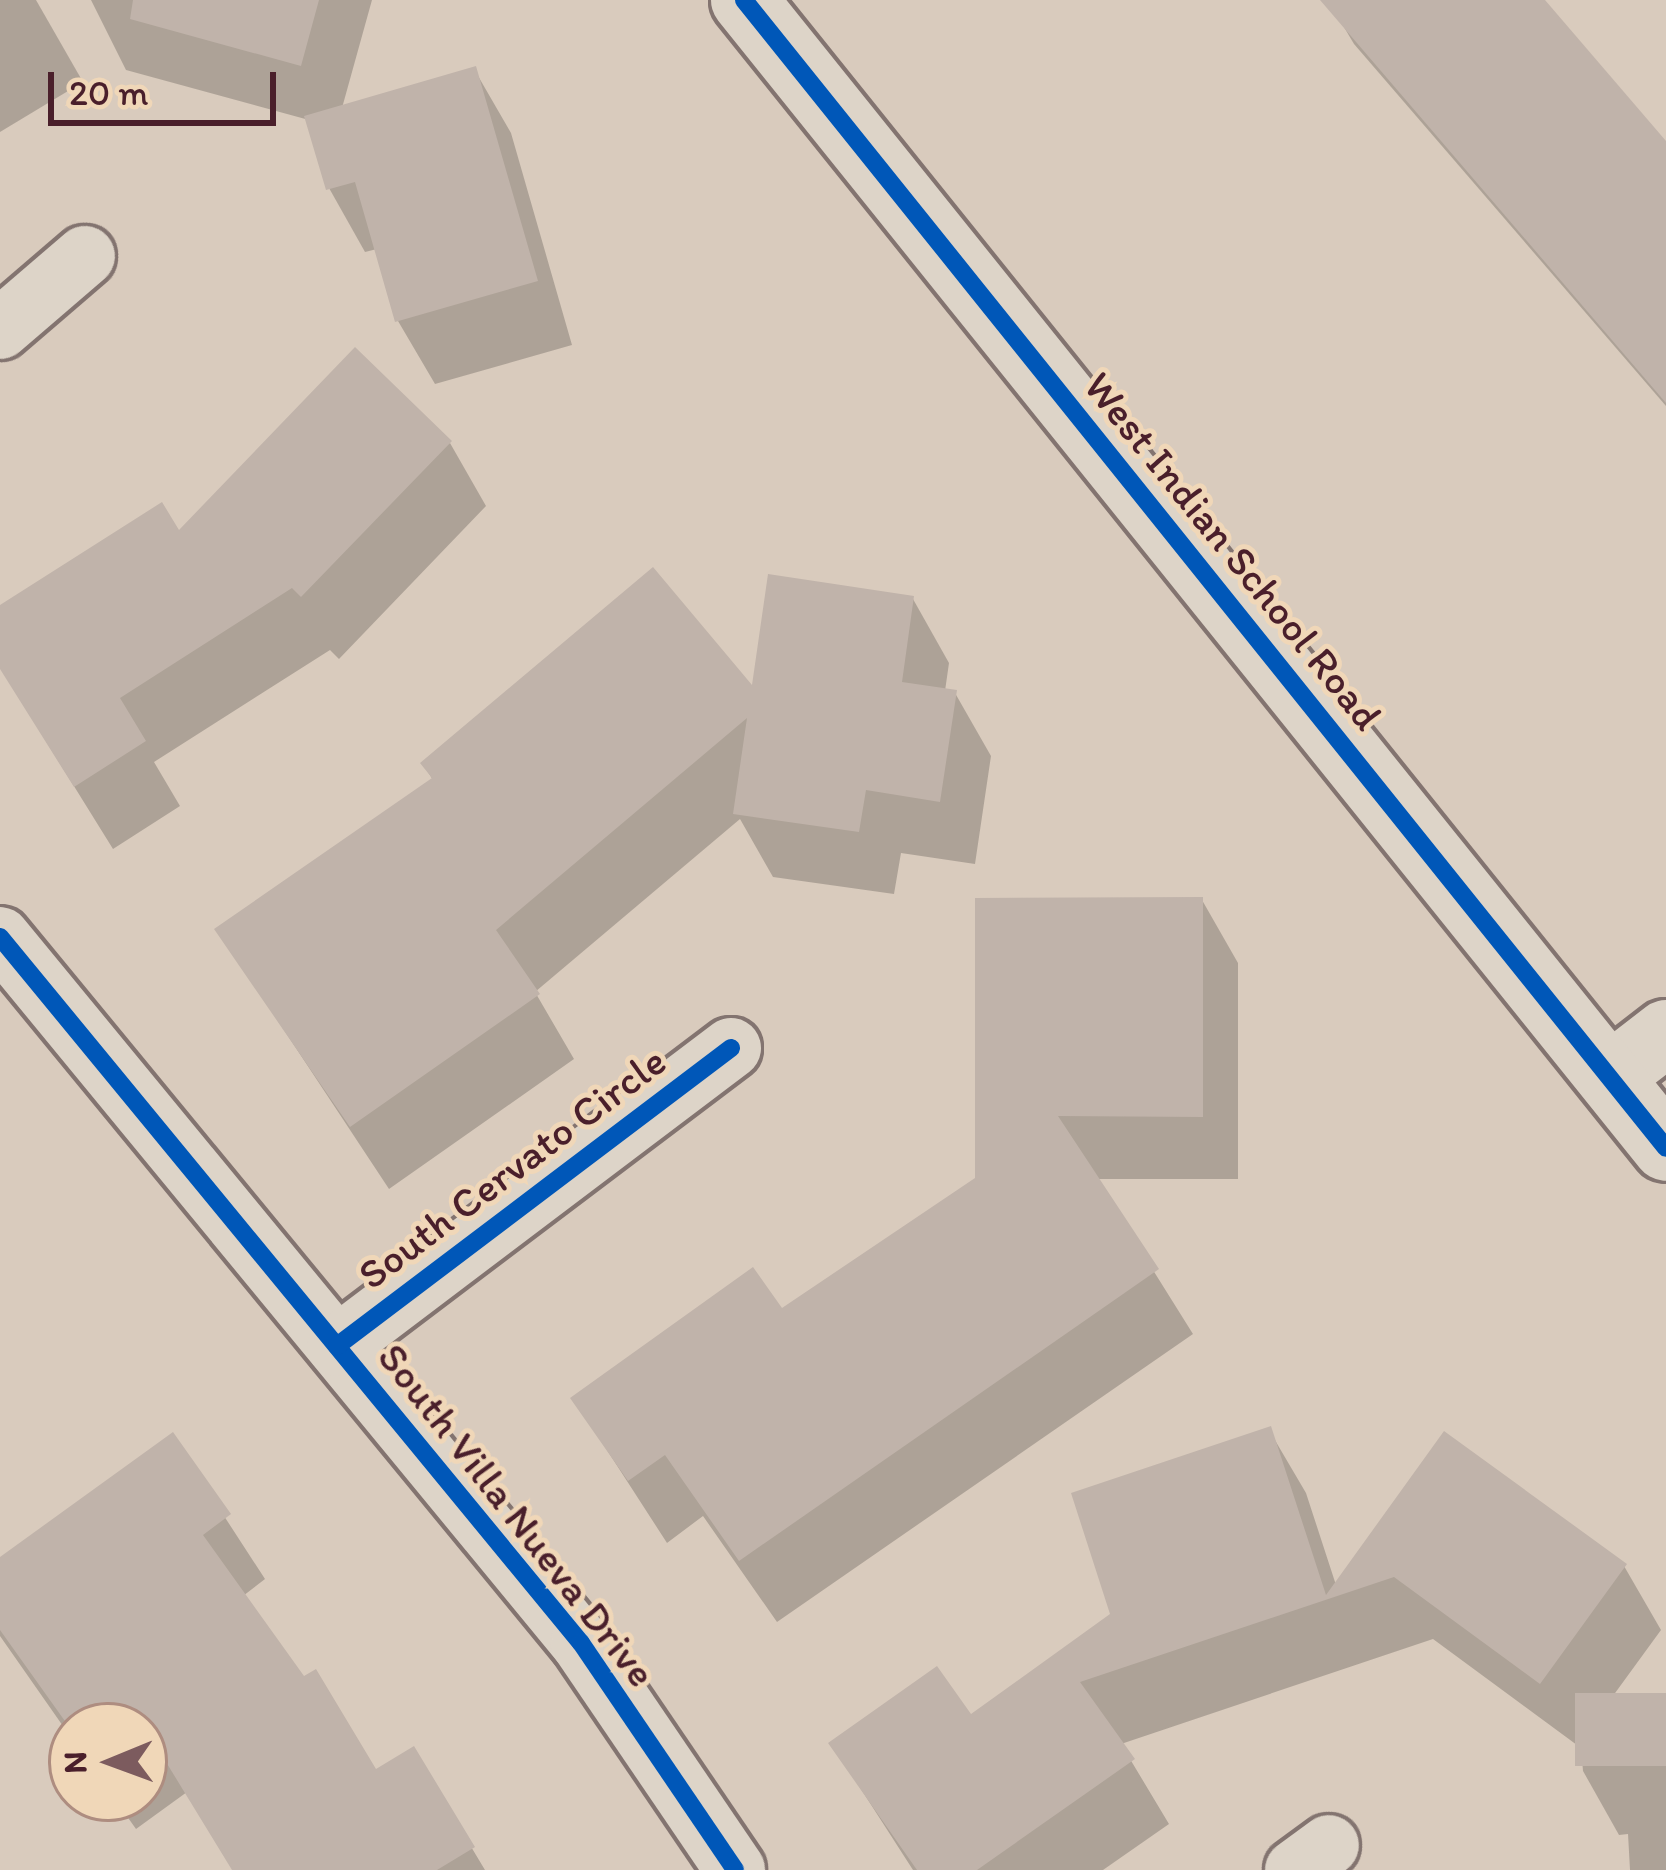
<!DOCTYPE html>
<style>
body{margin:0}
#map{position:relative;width:1666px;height:1870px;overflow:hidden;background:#d9cbbd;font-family:Itim,sans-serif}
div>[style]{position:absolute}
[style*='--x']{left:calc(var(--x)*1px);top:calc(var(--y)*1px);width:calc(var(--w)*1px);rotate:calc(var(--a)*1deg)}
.shadow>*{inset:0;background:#0003}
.building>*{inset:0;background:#c0b3aa;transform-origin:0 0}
.roads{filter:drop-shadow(3px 0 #837470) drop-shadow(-3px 0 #837470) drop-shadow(0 3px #837470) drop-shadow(0 -3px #837470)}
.minor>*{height:60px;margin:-30px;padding:0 30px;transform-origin:30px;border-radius:30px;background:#ddd4c8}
.tertiary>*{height:66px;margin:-33px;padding:0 33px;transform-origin:33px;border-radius:33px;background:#ddd4c8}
.secondary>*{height:66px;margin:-33px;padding:0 33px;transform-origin:33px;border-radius:33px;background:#ddd4c8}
.cycleway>*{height:18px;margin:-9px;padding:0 9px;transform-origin:9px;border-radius:9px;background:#0057b8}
span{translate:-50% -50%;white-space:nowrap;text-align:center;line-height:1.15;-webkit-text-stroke:10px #f0d7b8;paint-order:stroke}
.street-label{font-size:42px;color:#4a1f2b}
.north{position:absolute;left:48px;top:1702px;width:120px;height:120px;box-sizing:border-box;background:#f0d7b8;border:3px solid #ae8d80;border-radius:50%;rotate:269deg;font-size:33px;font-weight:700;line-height:48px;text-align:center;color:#4a1f2b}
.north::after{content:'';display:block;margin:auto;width:42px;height:54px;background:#7c5b5e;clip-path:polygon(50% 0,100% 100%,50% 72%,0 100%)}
.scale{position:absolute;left:48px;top:72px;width:228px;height:54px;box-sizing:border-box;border:6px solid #4a1f2b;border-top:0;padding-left:15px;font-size:36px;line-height:42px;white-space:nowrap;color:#4a1f2b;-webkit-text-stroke:9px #f0d7b8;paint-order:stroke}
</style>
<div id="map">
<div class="shadow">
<i style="clip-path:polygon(0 0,36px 0,83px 82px,0 132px)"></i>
<i style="clip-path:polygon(91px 0,372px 0,342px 108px,474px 69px,511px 133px,572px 345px,435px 384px,398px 321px,377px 249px,365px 252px,329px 188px,309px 120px,126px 70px)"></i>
<i style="clip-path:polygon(1350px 0,1540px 0,1666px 147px,1666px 406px,1354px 44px,1341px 22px)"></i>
<i style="clip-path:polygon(450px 443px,486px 506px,339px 659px,330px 650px,154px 762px,180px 806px,113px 849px,0 667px,0 609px,179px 535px)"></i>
<i style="clip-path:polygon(913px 599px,949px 663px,945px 691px,955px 693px,991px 756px,975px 864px,901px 853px,894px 894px,773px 877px,740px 819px,535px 992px,574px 1059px,389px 1189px,218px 930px,433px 780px,423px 764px,754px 692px)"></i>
<i style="clip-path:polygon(1202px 900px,1238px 963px,1238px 1179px,1096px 1179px,1193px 1334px,777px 1622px,703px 1516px,667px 1543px,574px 1399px,782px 1312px,978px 1179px)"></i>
<i style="clip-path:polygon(1269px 1430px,1306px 1493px,1336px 1585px,1445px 1435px,1624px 1566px,1661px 1630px,1610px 1700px,1666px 1696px,1666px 1870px,1630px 1870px,1628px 1834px,1619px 1835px,1583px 1771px,1581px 1748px,1433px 1639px,1121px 1744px,1169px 1824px,1103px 1870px,913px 1870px,832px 1744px,970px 1718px,1113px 1615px)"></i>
<i style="clip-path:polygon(172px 1436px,265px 1579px,243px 1596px,375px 1773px,413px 1750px,485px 1870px,234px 1870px,187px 1792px,136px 1829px,114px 1798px,144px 1798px,144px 1726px,72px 1726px,72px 1739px,0 1636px,0 1560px)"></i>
</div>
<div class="building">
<i style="clip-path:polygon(133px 0,319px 0,301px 66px,130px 19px)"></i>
<i style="clip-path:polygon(1320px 0,1545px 0,1666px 141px,1666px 403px)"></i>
<i style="clip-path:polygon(476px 66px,538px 281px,395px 322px,355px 182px,326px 190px,304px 116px)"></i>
<i style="clip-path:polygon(355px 347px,452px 441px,301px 597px,292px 588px,120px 698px,146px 741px,74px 787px,0 669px,0 605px,162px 502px,179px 530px)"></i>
<i style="clip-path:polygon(653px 567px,752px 685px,768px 574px,914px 596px,902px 682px,957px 690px,940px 802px,866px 790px,859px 832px,733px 814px,747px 718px,496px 930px,540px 994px,350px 1127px,214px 929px,432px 778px,420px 763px)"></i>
<i style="clip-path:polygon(1203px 897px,1203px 1117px,1058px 1116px,1159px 1269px,739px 1561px,665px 1455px,628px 1481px,570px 1398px,753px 1267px,782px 1308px,975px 1178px,975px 898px)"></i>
<i style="clip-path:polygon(1271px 1426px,1326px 1595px,1444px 1431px,1627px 1564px,1540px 1684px,1394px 1577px,1080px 1682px,1135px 1759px,977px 1870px,917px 1870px,828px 1743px,937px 1666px,971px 1714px,1110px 1614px,1071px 1493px)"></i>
<i style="clip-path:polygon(173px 1432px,231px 1514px,203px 1535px,304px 1676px,316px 1669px,376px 1769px,414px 1746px,475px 1847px,437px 1870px,232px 1870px,144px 1726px,72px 1731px,0 1630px,0 1557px)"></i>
<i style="left:1666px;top:1693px;width:73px;height:91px;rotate:90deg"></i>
</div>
<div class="roads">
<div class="minor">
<i style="--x:0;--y:329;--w:112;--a:-40.7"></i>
<i style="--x:0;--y:937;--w:914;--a:50.55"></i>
<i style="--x:581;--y:1643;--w:274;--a:55.8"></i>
<i style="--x:337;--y:1346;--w:494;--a:-37.1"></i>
<i style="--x:1295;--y:1870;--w:42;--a:-36.3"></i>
</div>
<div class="tertiary">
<i style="--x:1613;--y:1074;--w:67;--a:-37.7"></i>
</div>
<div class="secondary">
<i style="--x:744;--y:0;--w:1472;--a:51.23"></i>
</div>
</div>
<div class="cycleway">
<i style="--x:744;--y:0;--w:1472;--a:51.23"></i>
<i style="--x:0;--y:937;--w:914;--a:50.55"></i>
<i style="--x:581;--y:1643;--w:274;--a:55.8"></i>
<i style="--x:337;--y:1346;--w:494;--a:-37.1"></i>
</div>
<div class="street-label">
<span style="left:1233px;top:551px;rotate:51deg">West Indian School Road</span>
<span style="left:512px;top:1168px;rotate:-37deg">South Cervato Circle</span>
<span style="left:517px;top:1515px;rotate:52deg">South Villa Nueva Drive</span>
</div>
<div class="north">N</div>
<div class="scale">20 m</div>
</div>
